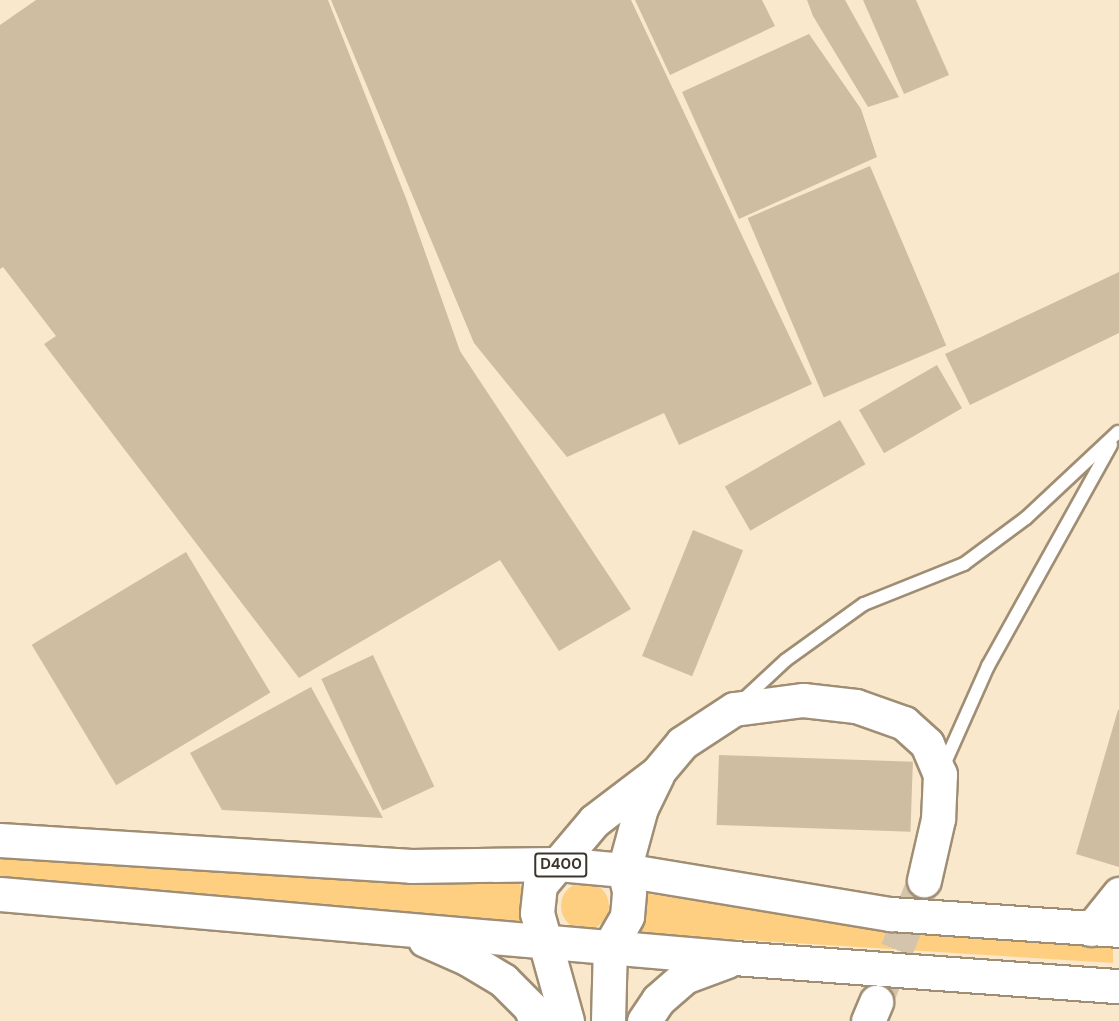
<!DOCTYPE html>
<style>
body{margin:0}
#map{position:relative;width:1119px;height:1021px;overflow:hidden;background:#fae8cc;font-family:"DM Sans",sans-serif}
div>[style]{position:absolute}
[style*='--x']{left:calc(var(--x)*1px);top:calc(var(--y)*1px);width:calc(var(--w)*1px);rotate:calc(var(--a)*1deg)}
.green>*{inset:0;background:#ffcf81}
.round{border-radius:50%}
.building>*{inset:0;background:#cfbda2;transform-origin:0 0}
.highway-tunnel>*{height:33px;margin-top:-16.5px;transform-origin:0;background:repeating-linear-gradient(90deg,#d4c4ac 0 33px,transparent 0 49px)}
.roads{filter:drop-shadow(2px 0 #9f8e74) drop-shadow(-2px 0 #9f8e74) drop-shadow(0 2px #9f8e74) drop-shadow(0 -2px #9f8e74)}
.lane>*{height:12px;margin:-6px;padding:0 6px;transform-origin:6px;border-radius:6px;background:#fff}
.secondary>*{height:33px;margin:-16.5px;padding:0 16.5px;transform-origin:16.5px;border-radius:16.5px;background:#fff}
.highway>*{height:33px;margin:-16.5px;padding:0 16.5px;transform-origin:16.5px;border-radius:16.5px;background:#fff}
span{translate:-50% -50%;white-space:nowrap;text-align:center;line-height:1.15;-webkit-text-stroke:4.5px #fff;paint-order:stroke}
.shield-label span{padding:2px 4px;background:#fff;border:2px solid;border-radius:4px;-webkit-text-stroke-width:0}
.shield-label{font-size:15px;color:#3c352a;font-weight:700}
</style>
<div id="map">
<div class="green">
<i style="clip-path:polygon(0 854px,519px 880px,524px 902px,519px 924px,463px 922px,346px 908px,0 881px)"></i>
<i class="round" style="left:561px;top:882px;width:48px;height:48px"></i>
<i style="clip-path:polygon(643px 893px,873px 927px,1113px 941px,1113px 963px,636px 933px)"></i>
</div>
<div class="building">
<i style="clip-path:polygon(36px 0,328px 0,407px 201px,460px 351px,631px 609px,559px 651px,500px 560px,299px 678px,44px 344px,56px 336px,3px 267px,0 269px,0 25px)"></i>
<i style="clip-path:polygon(331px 0,631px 0,812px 384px,679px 445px,664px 413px,567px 457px,474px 343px)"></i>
<i style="clip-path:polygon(635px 0,762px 0,775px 26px,670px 75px)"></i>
<i style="clip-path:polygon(807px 0,845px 0,899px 97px,868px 107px,813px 16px)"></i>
<i style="clip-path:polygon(863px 0,916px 0,949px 75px,904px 94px)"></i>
<i style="clip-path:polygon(809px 34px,861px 109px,877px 157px,739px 219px,682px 92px)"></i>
<i style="left:870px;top:166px;width:195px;height:133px;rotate:67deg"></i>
<i style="clip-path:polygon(1119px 272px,1119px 333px,970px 405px,945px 354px)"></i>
<i style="left:937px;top:365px;width:50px;height:90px;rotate:60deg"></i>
<i style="left:840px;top:420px;width:51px;height:133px;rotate:60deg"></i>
<i style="left:693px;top:530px;width:54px;height:136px;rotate:22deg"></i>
<i style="left:186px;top:552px;width:164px;height:180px;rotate:59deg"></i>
<i style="left:373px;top:655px;width:145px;height:57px;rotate:65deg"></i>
<i style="clip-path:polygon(311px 687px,383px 818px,222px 810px,190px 753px)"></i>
<i style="clip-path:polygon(1118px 710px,1119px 710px,1119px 867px,1076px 854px)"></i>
<i style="left:719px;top:755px;width:194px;height:70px;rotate:2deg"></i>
</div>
<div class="highway-tunnel">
<i style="--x:879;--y:995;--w:123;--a:-68.6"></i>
</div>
<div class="roads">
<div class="lane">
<i style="--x:744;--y:699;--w:57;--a:-42.9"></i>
<i style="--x:786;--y:660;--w:96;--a:-35.7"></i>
<i style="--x:864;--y:604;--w:108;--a:-21.8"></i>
<i style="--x:964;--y:564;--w:77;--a:-36.6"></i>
<i style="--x:1026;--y:518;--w:126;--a:-43.1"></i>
<i style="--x:943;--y:767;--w:111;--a:-66"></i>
<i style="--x:988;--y:666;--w:253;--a:-60.9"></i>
</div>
<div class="secondary">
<i style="--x:1091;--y:929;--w:45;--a:-51.3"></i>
</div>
<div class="highway">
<i style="--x:0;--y:840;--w:412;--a:3.6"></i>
<i style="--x:411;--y:866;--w:147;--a:-0.8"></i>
<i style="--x:558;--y:864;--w:66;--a:5.2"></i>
<i style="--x:624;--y:870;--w:271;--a:9.4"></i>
<i style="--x:891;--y:914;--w:229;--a:4"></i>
<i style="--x:0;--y:894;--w:737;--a:4.98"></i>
<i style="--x:734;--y:958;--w:386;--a:4.2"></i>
<i style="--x:425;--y:940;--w:47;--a:23.8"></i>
<i style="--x:468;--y:959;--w:41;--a:31"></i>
<i style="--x:503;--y:980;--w:38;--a:45"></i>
<i style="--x:530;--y:1007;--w:15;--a:67"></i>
<i style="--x:567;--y:1021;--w:112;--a:-105.5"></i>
<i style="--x:537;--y:913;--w:28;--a:-84"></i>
<i style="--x:540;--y:885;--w:84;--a:-49.8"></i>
<i style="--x:594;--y:821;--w:79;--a:-37.3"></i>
<i style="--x:657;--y:773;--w:39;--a:-50"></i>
<i style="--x:682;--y:743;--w:62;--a:-33.2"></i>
<i style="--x:734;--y:709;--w:70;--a:-7.4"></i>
<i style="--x:803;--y:700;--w:53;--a:6.5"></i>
<i style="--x:856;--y:706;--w:51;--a:19.5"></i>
<i style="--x:904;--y:723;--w:31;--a:42"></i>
<i style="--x:927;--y:744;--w:33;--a:67"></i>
<i style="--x:940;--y:774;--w:45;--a:92.5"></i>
<i style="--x:938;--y:819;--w:63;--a:102.9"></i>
<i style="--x:608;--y:1021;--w:75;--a:-88.5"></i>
<i style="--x:610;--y:946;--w:34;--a:-60"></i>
<i style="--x:627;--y:916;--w:25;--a:-85"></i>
<i style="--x:629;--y:891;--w:22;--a:-103"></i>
<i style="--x:624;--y:870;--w:64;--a:-74.7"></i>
<i style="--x:641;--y:808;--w:37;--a:-64"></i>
<i style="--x:644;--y:1021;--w:25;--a:-56"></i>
<i style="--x:658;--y:1000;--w:35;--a:-41"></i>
<i style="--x:684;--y:977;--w:46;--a:-20.4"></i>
<i style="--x:868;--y:1021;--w:21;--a:-67"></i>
</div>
</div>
<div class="shield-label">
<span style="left:561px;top:865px">D400</span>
</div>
</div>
